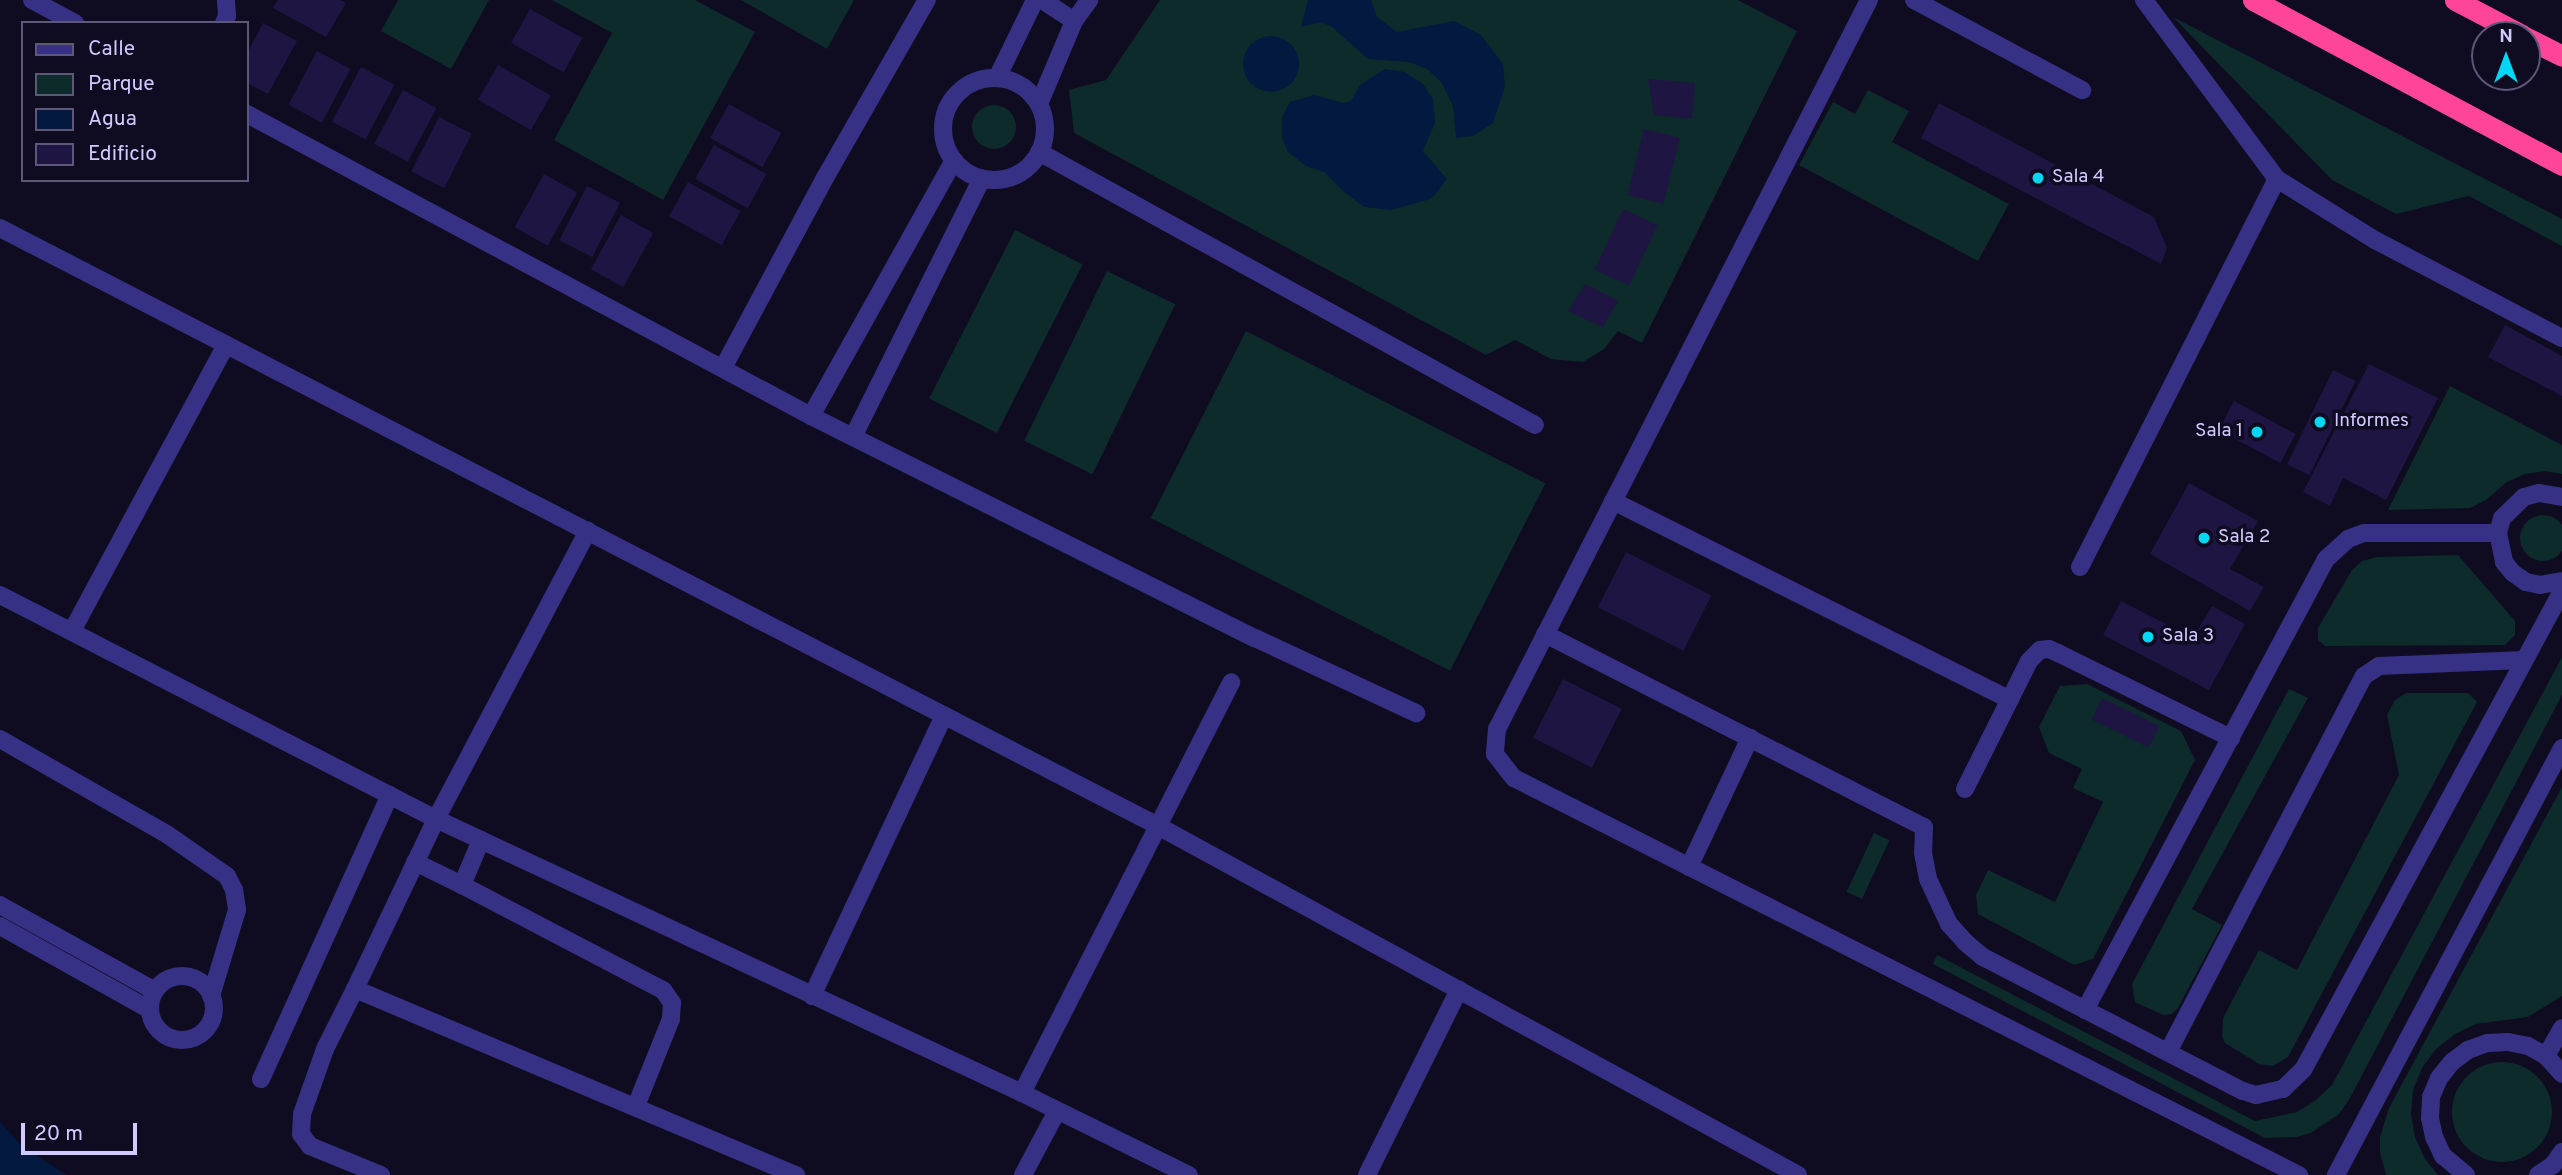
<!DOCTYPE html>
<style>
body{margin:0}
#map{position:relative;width:2562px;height:1175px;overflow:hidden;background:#0f0b20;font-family:Overpass,sans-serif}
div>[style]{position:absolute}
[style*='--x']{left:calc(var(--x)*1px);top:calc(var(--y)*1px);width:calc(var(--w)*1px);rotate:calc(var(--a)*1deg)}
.green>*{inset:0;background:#0d2b2a;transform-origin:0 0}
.round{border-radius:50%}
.water>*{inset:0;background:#04193f}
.building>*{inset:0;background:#1f1543;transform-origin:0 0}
.minor>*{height:18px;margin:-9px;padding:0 9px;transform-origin:9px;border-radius:9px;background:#363184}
.minor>.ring{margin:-9px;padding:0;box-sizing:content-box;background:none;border:18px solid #363184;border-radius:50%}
.highway>*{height:21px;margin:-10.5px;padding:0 10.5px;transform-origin:10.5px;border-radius:10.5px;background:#ff459a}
.dots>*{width:19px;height:19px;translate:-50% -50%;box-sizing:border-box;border:4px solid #0f0b20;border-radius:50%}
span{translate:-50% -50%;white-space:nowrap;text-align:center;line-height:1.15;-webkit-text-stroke:7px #0f0b20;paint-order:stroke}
.poi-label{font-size:19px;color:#d1caff}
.left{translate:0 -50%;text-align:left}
.right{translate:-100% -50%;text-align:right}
.legend{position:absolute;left:21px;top:21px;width:228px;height:161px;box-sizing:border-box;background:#0f0b20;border:2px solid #5d5779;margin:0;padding:9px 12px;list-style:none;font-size:21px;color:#d1caff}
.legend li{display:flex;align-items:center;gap:14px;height:35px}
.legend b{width:35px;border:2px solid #5d5779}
.north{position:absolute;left:2471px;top:21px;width:70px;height:70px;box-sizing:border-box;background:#0f0b20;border:2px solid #5d5779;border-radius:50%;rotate:0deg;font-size:19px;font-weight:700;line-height:28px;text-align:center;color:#d1caff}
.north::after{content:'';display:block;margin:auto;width:24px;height:32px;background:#00d7f5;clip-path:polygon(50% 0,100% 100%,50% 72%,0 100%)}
.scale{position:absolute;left:21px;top:1123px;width:116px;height:32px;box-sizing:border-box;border:4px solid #d1caff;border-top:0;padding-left:9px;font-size:21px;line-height:24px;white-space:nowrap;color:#d1caff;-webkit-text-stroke:5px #0f0b20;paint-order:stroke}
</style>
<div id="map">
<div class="green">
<i style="clip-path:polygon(398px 0,489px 0,451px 69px,381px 31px)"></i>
<i style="clip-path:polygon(552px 0,695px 0,755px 32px,663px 200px,554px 140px,612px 33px)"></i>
<i style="clip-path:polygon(741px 0,854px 0,827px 49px)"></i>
<i style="clip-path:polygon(1160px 0,1738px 0,1797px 31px,1642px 343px,1618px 331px,1604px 349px,1583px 362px,1551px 359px,1515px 340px,1486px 355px,1074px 133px,1069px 90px,1106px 80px)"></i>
<i style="clip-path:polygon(2173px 17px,2562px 219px,2562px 246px,2469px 196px,2396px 214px,2332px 180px)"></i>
<i style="clip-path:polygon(1868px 90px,1909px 111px,1892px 142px,2009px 204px,1978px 261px,1799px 165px,1833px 102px,1855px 114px)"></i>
<i class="round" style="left:972px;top:105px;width:44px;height:44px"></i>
<i style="left:1015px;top:230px;width:76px;height:189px;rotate:27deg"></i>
<i style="left:1107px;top:271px;width:76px;height:189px;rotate:26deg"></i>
<i style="left:1246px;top:331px;width:336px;height:210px;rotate:27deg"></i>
<i style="clip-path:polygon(2450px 386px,2562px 445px,2562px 474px,2545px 471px,2525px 474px,2507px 482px,2486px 500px,2470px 508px,2388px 510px)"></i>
<i class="round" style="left:2520px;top:515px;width:46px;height:46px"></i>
<i style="clip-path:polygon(2458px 555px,2515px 621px,2515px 635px,2505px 645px,2325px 646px,2318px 640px,2318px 628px,2352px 570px,2362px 561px,2377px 557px)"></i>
<i style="clip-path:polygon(2562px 657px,2562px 695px,2349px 1100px,2339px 1114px,2311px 1133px,2296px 1137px,2265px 1138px,1933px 964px,1937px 955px,2255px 1121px,2297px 1112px,2316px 1100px,2332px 1085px)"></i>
<i style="clip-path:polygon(2087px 684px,2181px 731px,2195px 760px,2093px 959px,2074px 965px,1978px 914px,1976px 895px,1988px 870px,2055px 902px,2103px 802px,2073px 788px,2082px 769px,2049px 753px,2039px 727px,2060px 686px)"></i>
<i style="clip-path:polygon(2289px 689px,2308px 698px,2192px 909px,2222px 925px,2178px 1008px,2172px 1014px,2163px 1015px,2135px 1002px,2132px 984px)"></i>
<i style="clip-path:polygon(2406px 693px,2468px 693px,2477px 702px,2288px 1057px,2273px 1066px,2259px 1064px,2225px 1043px,2222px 1036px,2223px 1018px,2259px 950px,2297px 970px,2399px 775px,2387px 715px,2395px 700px)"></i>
<i style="clip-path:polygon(2562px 787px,2562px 996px,2528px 1017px,2476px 1024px,2455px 1034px,2436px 1049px,2422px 1068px,2413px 1090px,2411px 1114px,2415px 1137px,2425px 1159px,2438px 1175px,2386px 1175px,2380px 1153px,2380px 1137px,2389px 1108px)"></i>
<i style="left:1874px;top:833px;width:17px;height:65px;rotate:25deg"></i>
<i class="round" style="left:2452px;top:1062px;width:100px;height:100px"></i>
</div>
<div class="water">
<i style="clip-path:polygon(1308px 0,1371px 0,1377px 17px,1397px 32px,1454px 21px,1481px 35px,1503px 64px,1505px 87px,1493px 123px,1473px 136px,1456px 138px,1453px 106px,1441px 82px,1427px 69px,1409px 62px,1368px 59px,1332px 27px,1321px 22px,1301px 27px)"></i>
<i class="round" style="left:1243px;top:36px;width:56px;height:56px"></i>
<i style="clip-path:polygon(1385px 69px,1404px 72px,1422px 83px,1433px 99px,1435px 123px,1423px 151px,1447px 179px,1434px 196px,1427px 200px,1391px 210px,1364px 207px,1343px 191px,1324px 172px,1306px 166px,1288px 152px,1282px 138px,1282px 117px,1290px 102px,1314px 95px,1344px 103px,1351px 101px,1360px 85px)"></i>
<i style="clip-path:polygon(0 1122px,24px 1148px,67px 1175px,0 1175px)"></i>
</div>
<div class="building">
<i style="clip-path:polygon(278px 0,340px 0,346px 3px,326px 37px,273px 8px)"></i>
<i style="left:530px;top:9px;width:60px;height:39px;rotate:29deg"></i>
<i style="clip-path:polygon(263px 23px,297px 41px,268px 94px,247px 83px,247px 54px)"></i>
<i style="left:317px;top:51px;width:38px;height:61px;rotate:28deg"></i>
<i style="left:498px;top:65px;width:61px;height:40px;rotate:30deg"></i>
<i style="left:361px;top:67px;width:38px;height:62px;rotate:28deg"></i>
<i style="clip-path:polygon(1648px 79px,1695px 83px,1692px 119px,1654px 115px)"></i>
<i style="left:403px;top:90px;width:38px;height:61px;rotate:28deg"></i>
<i style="clip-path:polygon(1939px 103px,2154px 217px,2167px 248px,2161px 264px,1921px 138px)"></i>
<i style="left:729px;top:104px;width:60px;height:39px;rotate:29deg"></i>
<i style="left:439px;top:117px;width:37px;height:61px;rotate:27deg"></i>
<i style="left:1644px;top:129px;width:37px;height:68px;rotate:14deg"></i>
<i style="left:714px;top:145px;width:60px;height:39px;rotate:29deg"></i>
<i style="left:544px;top:174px;width:38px;height:61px;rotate:29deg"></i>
<i style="left:688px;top:182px;width:60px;height:39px;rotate:29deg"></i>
<i style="left:587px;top:186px;width:37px;height:61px;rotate:27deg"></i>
<i style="left:1623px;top:209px;width:38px;height:67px;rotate:25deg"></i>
<i style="left:621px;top:215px;width:37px;height:62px;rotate:29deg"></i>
<i style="clip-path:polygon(1585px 284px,1618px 301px,1603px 327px,1568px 311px)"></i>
<i style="clip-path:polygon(2505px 325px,2562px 356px,2562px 396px,2488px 357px)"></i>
<i style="clip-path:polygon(2369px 364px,2438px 398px,2386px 500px,2343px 478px,2330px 506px,2303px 492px)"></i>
<i style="left:2333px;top:370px;width:25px;height:105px;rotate:26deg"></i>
<i style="left:2234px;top:401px;width:70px;height:33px;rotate:28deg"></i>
<i style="clip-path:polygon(2189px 483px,2258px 521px,2230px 569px,2264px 587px,2250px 611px,2150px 554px)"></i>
<i style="left:1626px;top:552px;width:96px;height:62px;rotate:27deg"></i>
<i style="clip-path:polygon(2121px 601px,2193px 638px,2212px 606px,2245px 624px,2209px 690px,2103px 635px)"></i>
<i style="left:1563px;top:679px;width:66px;height:66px;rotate:27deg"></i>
<i style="left:2102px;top:698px;width:64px;height:24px;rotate:26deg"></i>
</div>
<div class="minor">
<i style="--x:32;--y:0;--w:49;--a:28.1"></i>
<i style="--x:1042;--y:0;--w:38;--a:33"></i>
<i style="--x:1869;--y:0;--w:818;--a:117.03"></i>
<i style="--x:1497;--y:729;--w:25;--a:95"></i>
<i style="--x:1495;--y:754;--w:31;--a:52"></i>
<i style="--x:1514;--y:778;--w:880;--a:26.83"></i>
<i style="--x:1914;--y:0;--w:191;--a:28.2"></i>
<i style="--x:2144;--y:0;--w:223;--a:53.4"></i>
<i style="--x:2277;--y:179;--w:115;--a:31.9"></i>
<i style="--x:2375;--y:240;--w:211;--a:27.7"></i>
<i style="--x:224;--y:23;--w:8;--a:-67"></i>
<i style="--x:227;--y:16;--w:16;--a:-94"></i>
<i style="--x:997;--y:78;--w:87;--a:-64"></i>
<i class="ring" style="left:943px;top:78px;width:84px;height:84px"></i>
<i style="--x:1039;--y:104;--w:90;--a:-67.1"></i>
<i style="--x:1074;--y:21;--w:26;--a:-54"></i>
<i style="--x:247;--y:114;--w:640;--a:28.17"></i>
<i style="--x:811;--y:416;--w:496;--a:26.6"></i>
<i style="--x:1255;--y:638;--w:178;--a:25"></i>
<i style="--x:1039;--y:152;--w:566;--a:28.83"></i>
<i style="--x:0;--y:228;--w:1303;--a:27.31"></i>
<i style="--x:1158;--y:826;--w:729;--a:28.6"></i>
<i style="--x:723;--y:368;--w:218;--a:-61.8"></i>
<i style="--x:826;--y:176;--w:203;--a:-60.2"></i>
<i style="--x:811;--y:416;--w:293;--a:-60.8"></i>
<i style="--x:853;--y:437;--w:289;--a:-63.5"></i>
<i style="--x:2562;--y:497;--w:23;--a:-170"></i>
<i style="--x:2539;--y:493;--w:16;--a:165"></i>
<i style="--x:2524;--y:497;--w:30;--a:136"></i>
<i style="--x:2502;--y:518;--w:16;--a:105"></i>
<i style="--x:2498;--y:533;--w:30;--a:78"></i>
<i style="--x:2504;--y:562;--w:14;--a:51"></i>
<i style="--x:2513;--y:573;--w:16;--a:35"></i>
<i style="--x:2526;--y:582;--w:14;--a:12"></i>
<i style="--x:2540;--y:585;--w:22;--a:-10"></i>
<i style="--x:1613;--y:501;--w:444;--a:26.6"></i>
<i style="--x:2080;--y:567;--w:435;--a:-63.1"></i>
<i style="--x:0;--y:595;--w:490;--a:27.2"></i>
<i style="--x:436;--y:819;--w:647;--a:25.06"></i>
<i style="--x:1022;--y:1093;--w:186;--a:26.2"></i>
<i style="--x:72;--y:631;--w:325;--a:-61.7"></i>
<i style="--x:1545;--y:634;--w:425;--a:27"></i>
<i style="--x:1924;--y:827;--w:26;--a:92"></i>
<i style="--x:1923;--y:853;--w:26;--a:79"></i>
<i style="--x:1928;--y:879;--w:50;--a:65"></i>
<i style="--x:1949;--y:924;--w:24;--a:48"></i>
<i style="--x:1965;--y:942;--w:23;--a:40"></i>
<i style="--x:1983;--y:957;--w:292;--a:27.3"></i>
<i style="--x:2243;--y:1091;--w:14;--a:17"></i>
<i style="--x:2256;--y:1095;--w:28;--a:-13"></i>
<i style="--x:2283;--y:1089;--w:28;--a:-44"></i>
<i style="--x:2303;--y:1070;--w:545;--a:-61.6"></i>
<i style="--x:0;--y:739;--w:193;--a:29.7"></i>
<i style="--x:168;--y:835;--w:72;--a:34.8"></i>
<i style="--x:227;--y:876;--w:16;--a:63"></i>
<i style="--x:234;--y:890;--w:20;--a:81"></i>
<i style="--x:237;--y:910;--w:90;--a:106.8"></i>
<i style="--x:1965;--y:789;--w:143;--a:-63.4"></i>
<i style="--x:2029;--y:661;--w:16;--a:-45"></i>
<i style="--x:2040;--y:650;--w:9;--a:-6"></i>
<i style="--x:2049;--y:649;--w:10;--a:24"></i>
<i style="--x:2058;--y:653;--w:193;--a:26.2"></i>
<i style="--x:481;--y:840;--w:49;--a:112.9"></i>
<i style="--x:462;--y:885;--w:227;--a:27.6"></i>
<i style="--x:663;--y:990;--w:16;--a:55"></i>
<i style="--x:672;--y:1003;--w:16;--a:94"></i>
<i style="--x:671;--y:1019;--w:94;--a:111.9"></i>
<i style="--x:415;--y:862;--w:52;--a:26.1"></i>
<i style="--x:1689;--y:867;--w:143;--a:-64.7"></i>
<i style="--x:0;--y:905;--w:177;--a:29"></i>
<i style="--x:0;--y:926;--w:172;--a:29.2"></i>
<i class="ring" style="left:150px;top:976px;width:46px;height:46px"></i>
<i style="--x:355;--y:989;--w:188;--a:-64.5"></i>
<i style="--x:436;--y:819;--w:326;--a:-62.2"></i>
<i style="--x:812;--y:996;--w:310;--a:-64.8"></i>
<i style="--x:2085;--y:1010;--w:511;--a:-61.88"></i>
<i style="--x:2326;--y:559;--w:30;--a:-42"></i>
<i style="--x:2348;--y:539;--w:17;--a:-21"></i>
<i style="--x:2364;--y:533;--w:134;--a:0"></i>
<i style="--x:2168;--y:1052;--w:424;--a:-62.5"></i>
<i style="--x:2364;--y:676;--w:18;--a:-34"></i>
<i style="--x:2379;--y:666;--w:145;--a:-2.4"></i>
<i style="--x:2546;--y:1056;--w:32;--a:-60"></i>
<i style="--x:261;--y:1079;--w:312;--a:-65.6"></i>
<i style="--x:1022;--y:1093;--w:461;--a:-63"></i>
<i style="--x:381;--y:1175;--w:77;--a:-157.8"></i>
<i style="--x:310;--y:1146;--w:15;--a:-127"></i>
<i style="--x:301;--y:1134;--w:20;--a:-87"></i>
<i style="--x:302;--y:1114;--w:69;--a:-70.5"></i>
<i style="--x:325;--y:1049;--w:67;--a:-63.4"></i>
<i style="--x:355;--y:989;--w:479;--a:22.9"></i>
<i style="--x:1023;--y:1175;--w:72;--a:-62"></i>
<i style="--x:1367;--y:1175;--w:207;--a:-63.6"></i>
<i style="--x:2336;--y:1175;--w:483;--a:-62.1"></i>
<i style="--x:2466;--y:1175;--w:30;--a:-140"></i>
<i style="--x:2443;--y:1156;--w:21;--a:-115"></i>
<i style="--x:2434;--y:1137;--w:19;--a:-102"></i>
<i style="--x:2430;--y:1118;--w:21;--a:-87"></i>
<i style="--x:2431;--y:1097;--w:21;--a:-67"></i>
<i style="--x:2439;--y:1078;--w:21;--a:-51"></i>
<i style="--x:2452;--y:1062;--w:20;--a:-37"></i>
<i style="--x:2468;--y:1050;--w:20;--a:-20"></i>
<i style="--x:2487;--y:1043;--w:21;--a:-3"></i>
<i style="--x:2508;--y:1042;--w:20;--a:11"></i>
<i style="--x:2528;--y:1046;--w:21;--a:29"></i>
<i style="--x:2546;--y:1056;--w:24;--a:48"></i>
<i style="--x:2538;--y:1175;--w:18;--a:-34"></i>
<i style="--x:2553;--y:1165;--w:16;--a:-55"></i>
</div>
<div class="highway">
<i style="--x:2253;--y:0;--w:350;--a:28.1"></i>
<i style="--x:2455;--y:0;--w:76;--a:27.6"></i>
<i style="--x:2527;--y:38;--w:39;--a:27"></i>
</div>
<div class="dots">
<i style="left:2038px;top:178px;background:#00d7f5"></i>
<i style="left:2320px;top:422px;background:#00d7f5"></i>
<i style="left:2257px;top:432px;background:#00d7f5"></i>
<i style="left:2204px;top:538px;background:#00d7f5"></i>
<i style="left:2148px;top:637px;background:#00d7f5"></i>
</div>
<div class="poi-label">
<span class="left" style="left:2052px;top:178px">Sala 4</span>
<span class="left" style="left:2334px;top:422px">Informes</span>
<span class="right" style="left:2243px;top:432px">Sala 1</span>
<span class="left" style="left:2218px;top:538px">Sala 2</span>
<span class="left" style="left:2162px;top:637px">Sala 3</span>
</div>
<ul class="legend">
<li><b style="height:9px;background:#363184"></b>Calle</li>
<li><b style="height:19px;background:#0d2b2a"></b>Parque</li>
<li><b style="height:19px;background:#04193f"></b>Agua</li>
<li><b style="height:19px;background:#1f1543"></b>Edificio</li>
</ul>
<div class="north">N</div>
<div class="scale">20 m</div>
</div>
